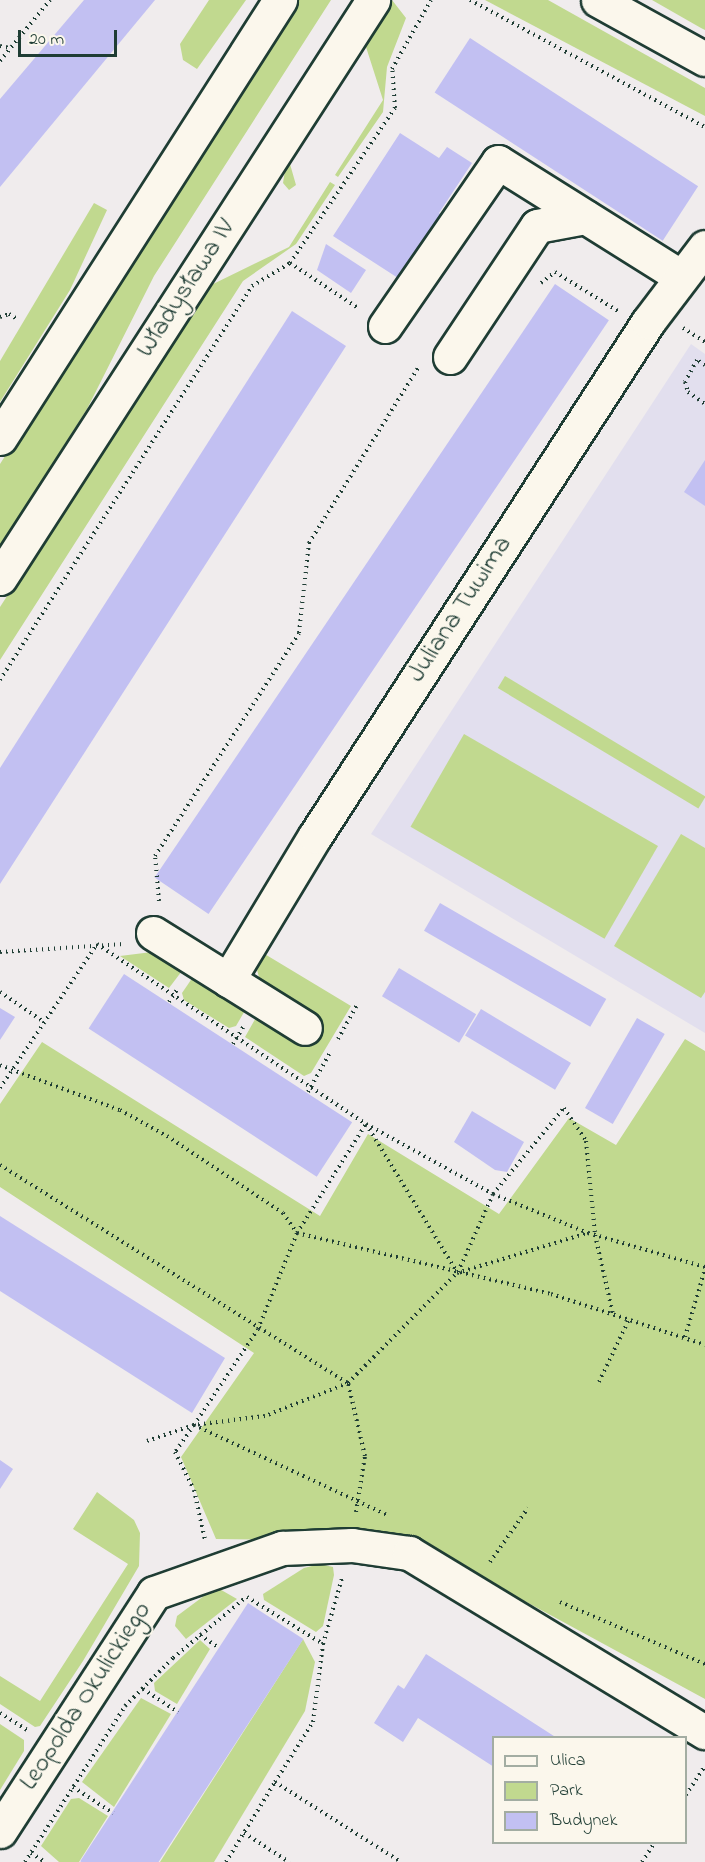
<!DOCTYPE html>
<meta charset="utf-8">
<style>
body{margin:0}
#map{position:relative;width:705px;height:1862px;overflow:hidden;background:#f0eced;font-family:"Indie Flower",sans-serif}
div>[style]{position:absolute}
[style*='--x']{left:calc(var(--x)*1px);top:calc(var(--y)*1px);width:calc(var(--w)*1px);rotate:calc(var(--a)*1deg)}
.built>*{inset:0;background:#e2dfee}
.green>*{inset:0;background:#c1d98f;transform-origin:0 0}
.building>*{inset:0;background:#c2c0f2;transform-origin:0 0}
.path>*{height:4px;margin-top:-2px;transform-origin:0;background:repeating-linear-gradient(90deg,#1f3d34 0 1.5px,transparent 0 6px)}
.roads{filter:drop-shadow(2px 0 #1f3d34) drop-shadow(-2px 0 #1f3d34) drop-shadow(0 2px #1f3d34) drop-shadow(0 -2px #1f3d34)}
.minor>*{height:33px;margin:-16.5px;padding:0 16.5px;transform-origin:16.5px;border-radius:16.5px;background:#fbf7ec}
span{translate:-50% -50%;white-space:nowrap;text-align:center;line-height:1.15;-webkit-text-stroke:4.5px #fbf7ec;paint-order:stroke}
.street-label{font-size:26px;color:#1f3d34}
.legend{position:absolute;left:492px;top:1736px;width:195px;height:108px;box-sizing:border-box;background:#fbf7ec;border:2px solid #a3ada2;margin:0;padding:8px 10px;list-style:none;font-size:18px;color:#1f3d34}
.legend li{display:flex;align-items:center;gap:12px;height:30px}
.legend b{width:30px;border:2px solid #a3ada2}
.scale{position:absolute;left:18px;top:30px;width:99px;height:27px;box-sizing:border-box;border:3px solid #1f3d34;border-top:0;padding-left:8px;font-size:18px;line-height:21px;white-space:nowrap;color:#1f3d34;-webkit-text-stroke:4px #fbf7ec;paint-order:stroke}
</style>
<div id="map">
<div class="built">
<i style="clip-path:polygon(691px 344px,705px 354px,705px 1033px,371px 834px)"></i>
</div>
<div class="green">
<i style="clip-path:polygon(209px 0,246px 0,197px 69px,183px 60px,180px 44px)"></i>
<i style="clip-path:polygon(298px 0,331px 0,154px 276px,87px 409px,0 546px,0 464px)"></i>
<i style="clip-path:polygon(392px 0,406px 18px,387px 67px,383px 112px,338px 177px,335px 175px,383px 100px,366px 47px,290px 164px,296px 185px,289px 190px,283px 183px,286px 164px)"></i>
<i style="clip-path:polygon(485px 0,548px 0,705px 88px,705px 116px)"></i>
<i style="clip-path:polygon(652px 0,705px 0,705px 30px,701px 28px)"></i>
<i style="clip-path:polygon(330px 182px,335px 185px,296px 244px,243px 281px,0 660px,0 607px,207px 287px,289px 247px)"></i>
<i style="clip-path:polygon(94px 203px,107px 210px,70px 290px,0 402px,0 361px)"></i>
<i style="left:505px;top:676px;width:234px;height:14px;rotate:31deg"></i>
<i style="left:464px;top:734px;width:224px;height:107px;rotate:30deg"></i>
<i style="clip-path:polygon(681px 834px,705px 848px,705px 992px,701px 998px,614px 946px)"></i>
<i style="clip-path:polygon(160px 951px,185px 967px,169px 988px,120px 956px)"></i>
<i style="clip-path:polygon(263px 953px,351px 1006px,311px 1073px,304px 1076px,245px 1037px,258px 1014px,261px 984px,257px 970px)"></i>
<i style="clip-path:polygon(195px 974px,247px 1007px,236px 1026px,229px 1028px,184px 1000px,182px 993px)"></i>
<i style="clip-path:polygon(685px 1039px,705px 1051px,705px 1699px,416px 1542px,216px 1539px,181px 1457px,254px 1353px,0 1187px,0 1104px,42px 1042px,320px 1216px,368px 1134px,499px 1214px,569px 1118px,616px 1145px)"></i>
<i style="clip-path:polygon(97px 1492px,134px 1520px,140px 1533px,139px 1566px,83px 1661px,40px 1726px,35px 1727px,0 1704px,0 1676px,40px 1701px,128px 1564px,73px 1529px)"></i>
<i style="clip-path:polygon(320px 1564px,333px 1567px,334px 1575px,323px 1626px,316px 1632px,264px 1600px,263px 1594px,304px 1568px)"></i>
<i style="clip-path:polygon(216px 1587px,237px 1599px,186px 1639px,175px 1626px,177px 1616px)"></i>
<i style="clip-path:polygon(303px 1639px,315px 1662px,305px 1711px,214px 1862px,160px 1862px)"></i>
<i style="clip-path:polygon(200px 1640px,210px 1649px,177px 1704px,155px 1691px,154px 1683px)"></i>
<i style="clip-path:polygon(141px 1698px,171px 1714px,114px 1807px,82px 1782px)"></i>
<i style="clip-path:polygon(0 1724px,24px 1740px,24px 1751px,0 1790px)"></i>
<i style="clip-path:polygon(79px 1798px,108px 1816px,79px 1862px,59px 1862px,41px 1846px,71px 1799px)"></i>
</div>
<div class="building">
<i style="clip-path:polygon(84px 0,155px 0,0 187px,0 99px)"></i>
<i style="left:470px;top:38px;width:272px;height:65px;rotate:33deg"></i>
<i style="clip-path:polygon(400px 133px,439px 158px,447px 147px,472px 163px,439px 213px,445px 217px,411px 269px,406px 266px,398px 278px,333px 236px)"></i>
<i style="clip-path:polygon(326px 244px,366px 270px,351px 293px,317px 270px)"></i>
<i style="left:555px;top:284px;width:65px;height:716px;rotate:34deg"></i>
<i style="clip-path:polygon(292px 311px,346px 346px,0 884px,0 768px)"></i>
<i style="clip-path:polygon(705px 460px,705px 506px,684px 492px)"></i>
<i style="left:440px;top:903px;width:192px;height:32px;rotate:30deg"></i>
<i style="left:399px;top:968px;width:90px;height:33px;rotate:31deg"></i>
<i style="left:124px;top:974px;width:272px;height:65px;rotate:33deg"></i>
<i style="clip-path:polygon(0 1008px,15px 1017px,0 1040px)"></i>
<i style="left:481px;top:1009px;width:105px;height:31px;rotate:31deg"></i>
<i style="left:637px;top:1018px;width:32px;height:104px;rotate:30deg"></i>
<i style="clip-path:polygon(472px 1111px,524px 1142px,507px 1172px,495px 1170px,454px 1142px)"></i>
<i style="clip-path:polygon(0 1216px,225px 1358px,192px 1413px,0 1291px)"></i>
<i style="clip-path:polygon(0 1460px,13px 1469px,0 1489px)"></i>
<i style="left:248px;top:1603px;width:66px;height:308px;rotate:33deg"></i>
<i style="clip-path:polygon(426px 1654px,557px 1738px,494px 1738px,494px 1767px,418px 1718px,403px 1742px,374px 1723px,398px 1685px,404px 1689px)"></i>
</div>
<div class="path">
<i style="--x:470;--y:0;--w:267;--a:28.4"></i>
<i style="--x:0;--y:46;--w:10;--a:11"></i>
<i style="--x:0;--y:61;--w:79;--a:-50.7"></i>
<i style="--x:290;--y:263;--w:82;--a:33.5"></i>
<i style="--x:541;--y:283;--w:18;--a:-38"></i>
<i style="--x:555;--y:272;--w:74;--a:31.8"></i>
<i style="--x:0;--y:317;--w:9;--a:-18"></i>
<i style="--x:9;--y:314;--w:9;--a:32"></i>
<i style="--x:683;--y:328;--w:26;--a:32"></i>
<i style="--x:705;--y:365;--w:9;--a:-148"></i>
<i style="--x:697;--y:360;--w:25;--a:119"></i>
<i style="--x:685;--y:382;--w:10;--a:73"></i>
<i style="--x:688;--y:392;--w:21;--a:35"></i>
<i style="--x:0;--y:680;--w:468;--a:-57.4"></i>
<i style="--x:252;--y:286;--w:44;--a:-31.2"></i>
<i style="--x:290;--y:263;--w:187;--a:-55.9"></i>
<i style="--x:395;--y:108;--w:39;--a:-94"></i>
<i style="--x:392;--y:69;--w:79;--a:-60.5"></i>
<i style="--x:159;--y:901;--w:45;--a:-95.1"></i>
<i style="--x:155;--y:856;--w:265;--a:-57.1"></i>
<i style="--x:299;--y:633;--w:91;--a:-83.7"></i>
<i style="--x:309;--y:543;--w:206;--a:-58.1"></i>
<i style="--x:0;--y:952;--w:124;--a:-3.7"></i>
<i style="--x:0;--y:992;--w:53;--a:34.3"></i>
<i style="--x:169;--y:1002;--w:17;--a:-57"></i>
<i style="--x:338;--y:1039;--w:41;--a:-60.9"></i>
<i style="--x:233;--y:1044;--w:21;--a:-59"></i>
<i style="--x:0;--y:1065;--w:128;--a:20.6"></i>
<i style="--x:120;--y:1110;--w:54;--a:29"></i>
<i style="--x:167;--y:1136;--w:139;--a:33.6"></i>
<i style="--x:283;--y:1213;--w:24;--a:55"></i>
<i style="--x:297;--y:1233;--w:261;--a:13.5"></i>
<i style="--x:551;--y:1294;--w:162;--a:18.3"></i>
<i style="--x:0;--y:1088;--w:174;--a:-56"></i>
<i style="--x:97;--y:944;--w:324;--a:33.8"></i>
<i style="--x:366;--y:1124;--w:145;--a:28.9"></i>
<i style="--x:493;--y:1194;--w:103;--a:22.3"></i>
<i style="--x:588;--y:1233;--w:122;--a:16.2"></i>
<i style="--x:308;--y:1092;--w:47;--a:-60.7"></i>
<i style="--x:0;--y:1165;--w:410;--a:32.1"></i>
<i style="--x:458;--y:1272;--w:85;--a:-65.8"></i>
<i style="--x:493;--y:1194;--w:112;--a:-50.5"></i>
<i style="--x:564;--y:1108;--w:40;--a:56"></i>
<i style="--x:586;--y:1141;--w:94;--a:84.5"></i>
<i style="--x:595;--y:1235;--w:81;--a:77.2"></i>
<i style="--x:685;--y:1337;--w:71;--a:-73.6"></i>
<i style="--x:599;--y:1382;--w:70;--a:-64.5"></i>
<i style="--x:348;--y:1383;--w:89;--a:158.3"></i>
<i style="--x:265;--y:1416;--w:72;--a:172.8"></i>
<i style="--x:194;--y:1425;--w:115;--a:-56.3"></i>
<i style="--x:258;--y:1329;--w:104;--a:-67.9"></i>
<i style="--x:297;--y:1233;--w:129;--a:-57.7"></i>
<i style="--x:366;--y:1124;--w:174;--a:58.4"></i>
<i style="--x:194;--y:1425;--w:33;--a:125"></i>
<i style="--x:175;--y:1452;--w:42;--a:63.4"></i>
<i style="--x:194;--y:1490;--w:51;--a:77.6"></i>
<i style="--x:147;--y:1441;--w:50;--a:-18.8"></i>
<i style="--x:194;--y:1425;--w:213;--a:25"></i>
<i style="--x:356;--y:1512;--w:57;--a:-80.9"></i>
<i style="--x:365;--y:1456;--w:75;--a:-103.1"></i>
<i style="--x:348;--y:1383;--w:155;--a:-45.3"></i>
<i style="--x:457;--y:1273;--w:137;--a:-17"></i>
<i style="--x:490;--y:1562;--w:66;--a:-54.9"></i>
<i style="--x:247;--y:1597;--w:89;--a:31.7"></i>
<i style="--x:560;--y:1602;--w:158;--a:23.2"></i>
<i style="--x:200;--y:1635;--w:23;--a:34"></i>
<i style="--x:143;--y:1689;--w:42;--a:33.3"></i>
<i style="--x:0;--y:1713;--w:32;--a:32"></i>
<i style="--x:275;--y:1782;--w:71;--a:-57.7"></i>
<i style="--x:313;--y:1722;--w:79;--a:-82.7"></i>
<i style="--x:323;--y:1644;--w:69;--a:-73.9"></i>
<i style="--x:73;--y:1787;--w:48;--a:33"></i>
<i style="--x:686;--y:1795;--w:35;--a:-57"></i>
<i style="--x:244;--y:1833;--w:54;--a:32.8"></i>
<i style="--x:31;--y:1853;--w:17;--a:33"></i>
<i style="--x:25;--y:1862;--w:185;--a:-57.3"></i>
<i style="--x:125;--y:1706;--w:68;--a:-45"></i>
<i style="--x:173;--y:1658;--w:94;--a:-39.8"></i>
<i style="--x:226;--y:1862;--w:94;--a:-58.5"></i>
<i style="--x:275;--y:1782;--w:149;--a:32.4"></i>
<i style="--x:642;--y:1862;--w:24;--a:-57"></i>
</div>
<div class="roads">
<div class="minor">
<i style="--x:598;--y:0;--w:122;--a:28.9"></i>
<i style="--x:385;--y:326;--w:199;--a:-55.4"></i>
<i style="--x:498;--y:162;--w:216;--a:32.1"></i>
<i style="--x:450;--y:357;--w:157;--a:-56.4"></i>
<i style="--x:537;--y:226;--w:49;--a:-10.6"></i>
<i style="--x:0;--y:438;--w:520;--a:-57.41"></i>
<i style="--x:0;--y:578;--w:688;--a:-57.16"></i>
<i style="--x:153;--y:933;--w:179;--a:32"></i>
<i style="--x:228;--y:980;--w:168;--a:-58.9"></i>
<i style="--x:315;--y:836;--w:612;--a:-57.06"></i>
<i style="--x:648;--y:322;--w:94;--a:-52.8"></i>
<i style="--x:0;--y:1831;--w:283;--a:-57.1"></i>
<i style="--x:154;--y:1593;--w:136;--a:-19.4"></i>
<i style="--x:282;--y:1548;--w:70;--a:-2.5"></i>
<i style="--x:352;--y:1545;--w:58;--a:8"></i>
<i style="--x:409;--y:1553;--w:346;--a:31.2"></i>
</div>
</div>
<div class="street-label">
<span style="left:187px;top:289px;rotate:-57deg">Władysława IV</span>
<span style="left:461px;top:610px;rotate:-57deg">Juliana Tuwima</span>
<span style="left:87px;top:1697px;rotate:-57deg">Leopolda Okulickiego</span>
</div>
<ul class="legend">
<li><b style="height:8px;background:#fbf7ec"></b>Ulica</li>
<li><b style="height:16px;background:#c1d98f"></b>Park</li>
<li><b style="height:16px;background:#c2c0f2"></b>Budynek</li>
</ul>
<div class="scale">20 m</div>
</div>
